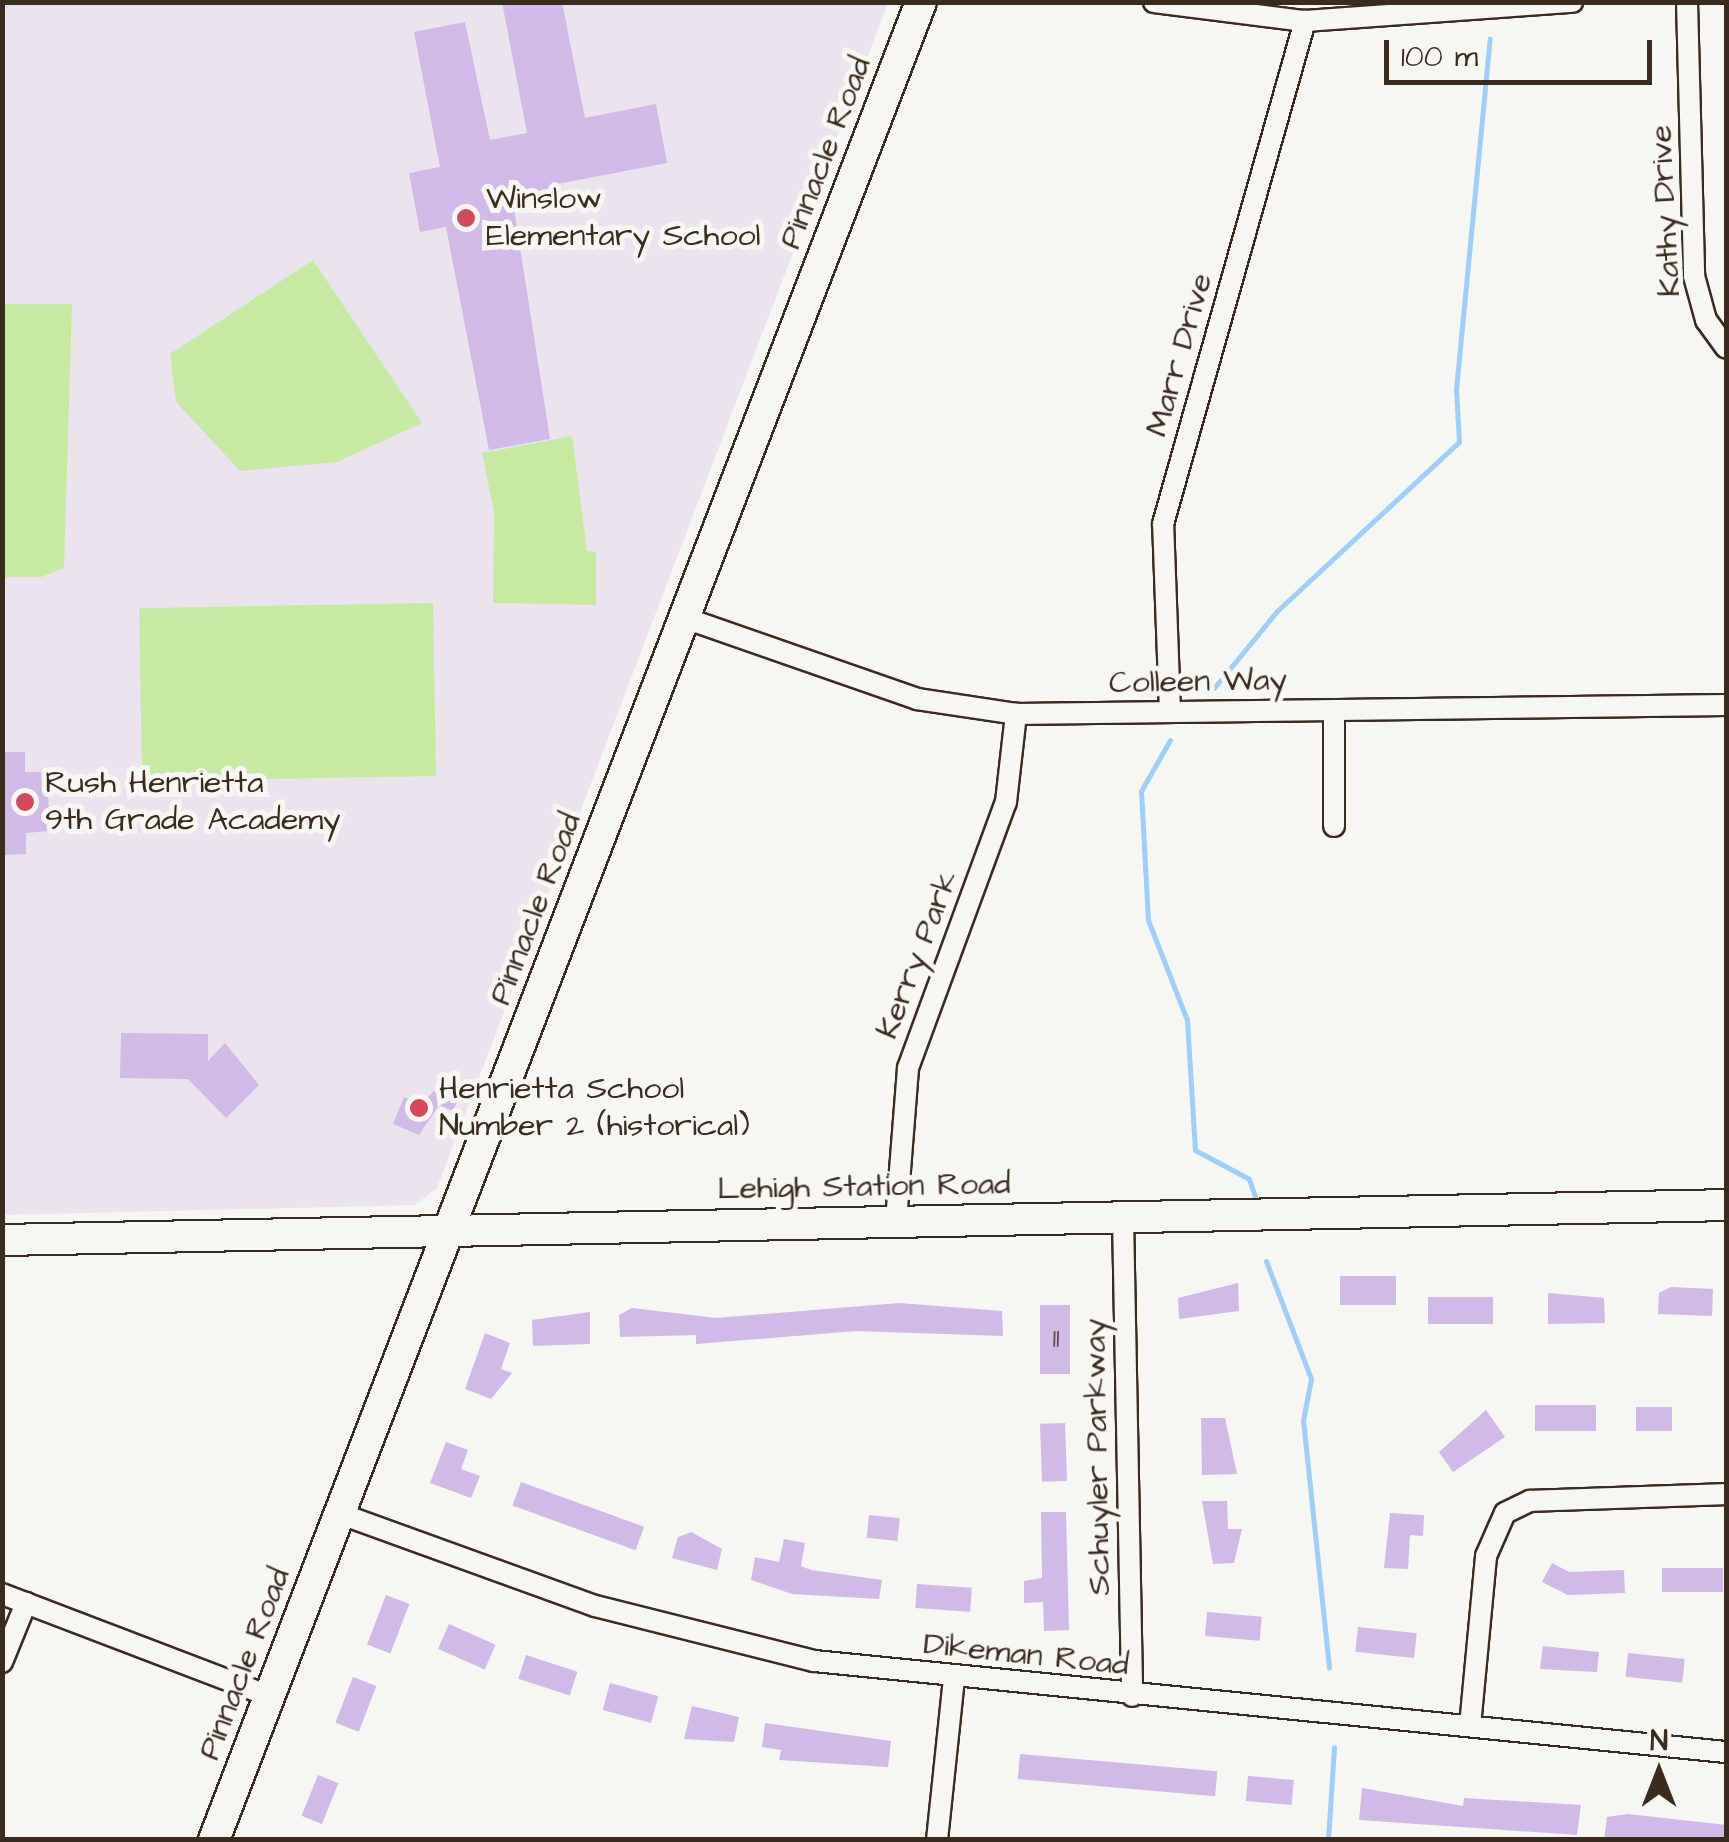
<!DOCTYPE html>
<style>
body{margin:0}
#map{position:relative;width:1729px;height:1842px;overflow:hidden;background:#f6f6f2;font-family:"Architects Daughter",sans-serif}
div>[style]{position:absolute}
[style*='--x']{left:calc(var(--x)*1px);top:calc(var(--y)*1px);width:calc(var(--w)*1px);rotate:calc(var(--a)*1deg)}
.built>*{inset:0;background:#ebe4ef}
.green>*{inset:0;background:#c7eaa3;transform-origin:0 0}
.stream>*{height:5px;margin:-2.5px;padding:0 2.5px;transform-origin:2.5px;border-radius:2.5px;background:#9dcff9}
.building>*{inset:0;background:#d1b9e8;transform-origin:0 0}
.roads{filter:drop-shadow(2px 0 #3b2a1e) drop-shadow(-2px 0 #3b2a1e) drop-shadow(0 2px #3b2a1e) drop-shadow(0 -2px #3b2a1e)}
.street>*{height:20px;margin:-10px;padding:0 10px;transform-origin:10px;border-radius:10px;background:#f6f6f2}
.secondary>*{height:30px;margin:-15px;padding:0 15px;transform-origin:15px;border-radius:15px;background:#f6f6f2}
.dots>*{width:28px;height:28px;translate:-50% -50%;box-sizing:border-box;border:5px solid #f6f6f2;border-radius:50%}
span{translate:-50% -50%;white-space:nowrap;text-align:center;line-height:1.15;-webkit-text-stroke:10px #f6f6f2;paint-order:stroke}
.number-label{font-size:28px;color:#604e50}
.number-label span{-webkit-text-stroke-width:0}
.street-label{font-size:32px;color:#3b2a1e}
.poi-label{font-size:32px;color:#3b2a1e}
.left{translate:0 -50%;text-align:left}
.frame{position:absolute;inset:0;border:5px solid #3b2a1e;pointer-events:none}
.north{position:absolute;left:1609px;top:1722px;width:100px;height:100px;-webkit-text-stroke:8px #f6f6f2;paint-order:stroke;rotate:0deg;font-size:28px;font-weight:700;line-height:40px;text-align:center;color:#3b2a1e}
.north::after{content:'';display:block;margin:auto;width:35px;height:45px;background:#3b2a1e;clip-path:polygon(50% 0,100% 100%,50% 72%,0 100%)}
.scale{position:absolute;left:1384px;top:40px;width:268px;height:45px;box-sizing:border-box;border:5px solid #3b2a1e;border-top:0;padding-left:12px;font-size:30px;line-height:35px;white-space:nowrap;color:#3b2a1e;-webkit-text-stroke:8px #f6f6f2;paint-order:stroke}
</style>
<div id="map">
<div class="built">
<i style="clip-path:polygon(2px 3px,888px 3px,437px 1188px,415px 1205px,3px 1215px)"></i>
</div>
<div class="green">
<i style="clip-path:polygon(313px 260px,422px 423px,337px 462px,240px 471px,176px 402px,170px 354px)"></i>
<i style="clip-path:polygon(3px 304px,72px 304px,64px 568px,41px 577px,3px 577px)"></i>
<i style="clip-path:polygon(572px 436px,587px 551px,596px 552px,596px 605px,493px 603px,494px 513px,482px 453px)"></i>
<i style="left:433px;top:603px;width:173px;height:294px;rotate:89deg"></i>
</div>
<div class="stream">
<i style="--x:1214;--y:688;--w:99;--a:-50.7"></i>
<i style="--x:1277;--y:611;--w:248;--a:-42.9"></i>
<i style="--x:1459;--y:442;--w:53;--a:-93.2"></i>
<i style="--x:1456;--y:389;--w:352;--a:-84.5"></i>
<i style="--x:1170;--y:740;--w:59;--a:119.6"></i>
<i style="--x:1141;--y:791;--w:129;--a:86.9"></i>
<i style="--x:1148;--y:920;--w:107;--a:68.7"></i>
<i style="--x:1187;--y:1020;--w:130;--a:86.5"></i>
<i style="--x:1195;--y:1150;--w:61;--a:28.2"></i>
<i style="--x:1249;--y:1179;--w:18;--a:71"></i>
<i style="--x:1266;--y:1261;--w:126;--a:69.1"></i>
<i style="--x:1311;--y:1379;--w:42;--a:101"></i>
<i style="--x:1303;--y:1420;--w:249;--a:84"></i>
<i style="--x:1328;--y:1840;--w:93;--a:-86.3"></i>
</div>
<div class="building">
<i style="clip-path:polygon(502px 2px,562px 2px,585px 118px,656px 104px,667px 163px,552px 185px,555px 201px,514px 209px,550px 439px,489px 450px,446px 227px,420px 232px,409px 173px,440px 167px,414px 32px,465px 22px,490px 140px,527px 133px)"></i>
<i style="clip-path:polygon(2px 752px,25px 752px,25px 772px,48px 772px,49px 831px,26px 833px,26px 854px,2px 855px)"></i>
<i style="clip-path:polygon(121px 1033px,208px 1034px,208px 1061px,225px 1043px,259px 1085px,226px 1118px,188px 1079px,120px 1078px)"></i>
<i style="clip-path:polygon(441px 1084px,461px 1092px,453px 1111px,439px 1105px,419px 1135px,393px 1124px,404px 1097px,421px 1104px)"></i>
<i style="left:1340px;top:1276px;width:56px;height:29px"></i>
<i style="clip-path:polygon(1238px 1283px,1239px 1311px,1179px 1319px,1178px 1298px)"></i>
<i style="clip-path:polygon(1671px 1287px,1713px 1289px,1712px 1316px,1658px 1314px,1659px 1293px)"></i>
<i style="clip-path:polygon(1548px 1293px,1604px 1298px,1605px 1323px,1548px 1324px)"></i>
<i style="left:1428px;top:1297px;width:65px;height:27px"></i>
<i style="clip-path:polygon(899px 1303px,1002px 1311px,1003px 1336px,856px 1331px,696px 1344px,696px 1335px,620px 1337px,619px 1315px,632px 1308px,716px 1318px)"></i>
<i style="left:1040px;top:1305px;width:30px;height:69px"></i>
<i style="clip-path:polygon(590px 1312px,590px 1344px,533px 1346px,532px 1320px)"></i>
<i style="clip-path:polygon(485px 1333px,510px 1343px,501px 1369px,512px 1373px,491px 1399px,465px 1389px)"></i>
<i style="left:1596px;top:1405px;width:26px;height:61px;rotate:90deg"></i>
<i style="left:1672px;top:1407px;width:24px;height:36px;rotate:90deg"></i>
<i style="clip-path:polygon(1486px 1410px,1505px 1437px,1453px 1472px,1439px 1452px)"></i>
<i style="clip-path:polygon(1201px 1418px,1225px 1418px,1237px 1474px,1202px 1475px)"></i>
<i style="left:1065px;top:1423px;width:58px;height:25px;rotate:88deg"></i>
<i style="clip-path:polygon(446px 1442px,468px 1450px,461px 1469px,480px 1476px,471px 1498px,430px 1483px)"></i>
<i style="left:521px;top:1482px;width:131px;height:25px;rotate:20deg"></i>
<i style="clip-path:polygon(1202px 1501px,1227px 1501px,1228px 1529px,1242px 1529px,1234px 1563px,1213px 1564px)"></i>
<i style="clip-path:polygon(1041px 1512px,1066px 1512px,1069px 1630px,1044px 1631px,1043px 1602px,1024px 1603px,1024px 1581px,1042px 1578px)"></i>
<i style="clip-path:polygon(1390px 1513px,1424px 1515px,1423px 1536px,1410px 1535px,1408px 1569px,1384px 1568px)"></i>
<i style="left:869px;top:1515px;width:31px;height:23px;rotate:6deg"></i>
<i style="clip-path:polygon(691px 1532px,722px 1549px,717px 1570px,672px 1558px,678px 1537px)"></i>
<i style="clip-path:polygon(784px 1539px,805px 1543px,801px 1566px,811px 1570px,882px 1580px,879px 1599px,792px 1594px,751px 1580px,755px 1557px,779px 1562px)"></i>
<i style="clip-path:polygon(1552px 1563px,1569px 1572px,1624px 1570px,1625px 1593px,1568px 1595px,1542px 1582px)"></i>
<i style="left:1723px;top:1568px;width:24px;height:61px;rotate:90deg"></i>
<i style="left:917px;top:1584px;width:55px;height:24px;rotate:4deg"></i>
<i style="left:386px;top:1595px;width:25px;height:53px;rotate:21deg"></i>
<i style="left:1207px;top:1612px;width:55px;height:24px;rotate:5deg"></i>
<i style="left:449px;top:1624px;width:51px;height:27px;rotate:24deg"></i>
<i style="left:1358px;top:1627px;width:59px;height:25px;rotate:6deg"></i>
<i style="clip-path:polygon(1543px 1646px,1599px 1652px,1597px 1672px,1540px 1669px)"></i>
<i style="left:1628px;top:1653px;width:57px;height:24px;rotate:6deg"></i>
<i style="left:526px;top:1655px;width:54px;height:25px;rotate:18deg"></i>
<i style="left:353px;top:1677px;width:25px;height:49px;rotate:21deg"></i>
<i style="left:610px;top:1683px;width:50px;height:28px;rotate:15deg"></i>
<i style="clip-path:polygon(692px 1706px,739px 1717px,734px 1742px,684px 1739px)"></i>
<i style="clip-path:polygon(765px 1723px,891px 1741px,888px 1767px,779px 1760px,781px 1750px,762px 1747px)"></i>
<i style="left:1020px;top:1754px;width:198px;height:25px;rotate:5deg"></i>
<i style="left:318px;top:1775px;width:22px;height:44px;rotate:22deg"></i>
<i style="left:1248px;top:1776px;width:46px;height:25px;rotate:5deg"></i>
<i style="clip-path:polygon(1362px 1788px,1463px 1806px,1464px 1798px,1581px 1805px,1577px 1835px,1359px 1820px)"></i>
<i style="clip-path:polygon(1628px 1814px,1726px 1825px,1726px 1840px,1604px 1840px,1607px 1817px)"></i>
</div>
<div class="roads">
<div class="street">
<i style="--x:1154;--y:2;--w:152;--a:7.2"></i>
<i style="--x:1305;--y:21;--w:268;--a:-4.1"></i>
<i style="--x:1687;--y:2;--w:274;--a:88.5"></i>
<i style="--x:1694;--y:276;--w:46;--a:74.7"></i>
<i style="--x:1706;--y:320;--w:34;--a:54"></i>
<i style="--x:685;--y:618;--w:246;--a:19.2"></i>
<i style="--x:917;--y:699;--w:100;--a:8.6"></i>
<i style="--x:1016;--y:714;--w:710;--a:-0.73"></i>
<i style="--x:1334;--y:710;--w:116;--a:90"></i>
<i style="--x:1170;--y:712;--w:188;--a:-92.1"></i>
<i style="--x:1163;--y:524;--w:523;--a:-74.24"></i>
<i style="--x:1123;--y:1217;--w:479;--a:88.9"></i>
<i style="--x:896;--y:1221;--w:153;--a:-85.5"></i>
<i style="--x:908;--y:1068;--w:283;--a:-69.8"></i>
<i style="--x:1006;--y:802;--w:89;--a:-83.5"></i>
<i style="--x:341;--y:1514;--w:270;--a:19.9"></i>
<i style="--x:595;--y:1606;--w:226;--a:14.1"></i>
<i style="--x:814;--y:1661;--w:917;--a:5.7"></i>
<i style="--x:2;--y:1594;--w:286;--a:20.9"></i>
<i style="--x:2;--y:1662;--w:64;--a:-67.9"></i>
<i style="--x:1470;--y:1726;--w:171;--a:-84.6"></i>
<i style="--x:1486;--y:1556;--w:47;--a:-66.2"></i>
<i style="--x:1505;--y:1513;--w:28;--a:-26"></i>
<i style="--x:1530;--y:1501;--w:196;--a:-2"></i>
<i style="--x:937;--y:1840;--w:162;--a:-84"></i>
</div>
<div class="secondary">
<i style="--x:2;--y:1240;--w:1724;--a:-1.16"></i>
<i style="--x:214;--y:1840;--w:1969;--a:-68.96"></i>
</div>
</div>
<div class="dots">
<i style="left:466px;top:218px;background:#d1495b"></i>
<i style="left:25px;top:802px;background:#d1495b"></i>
<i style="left:419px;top:1108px;background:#d1495b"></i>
</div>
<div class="number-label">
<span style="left:1056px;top:1339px">11</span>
</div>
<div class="street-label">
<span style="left:826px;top:153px;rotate:-69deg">Pinnacle Road</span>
<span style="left:1666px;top:211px;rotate:-93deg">Kathy Drive</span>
<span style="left:1180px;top:355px;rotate:-74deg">Marr Drive</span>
<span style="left:1198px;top:682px;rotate:-1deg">Colleen Way</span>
<span style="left:536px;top:909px;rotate:-69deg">Pinnacle Road</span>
<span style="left:918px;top:955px;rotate:-69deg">Kerry Park</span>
<span style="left:864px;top:1187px;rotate:-1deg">Lehigh Station Road</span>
<span style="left:1098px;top:1457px;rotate:-91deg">Schuyler Parkway</span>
<span style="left:1026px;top:1655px;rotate:6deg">Dikeman Road</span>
<span style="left:245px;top:1664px;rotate:-69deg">Pinnacle Road</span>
</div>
<div class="poi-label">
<span class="left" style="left:486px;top:218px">Winslow<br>Elementary School</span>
<span class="left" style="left:45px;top:802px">Rush Henrietta<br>9th Grade Academy</span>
<span class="left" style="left:439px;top:1108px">Henrietta School<br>Number 2 (historical)</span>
</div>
<div class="frame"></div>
<div class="north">N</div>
<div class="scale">100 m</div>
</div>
